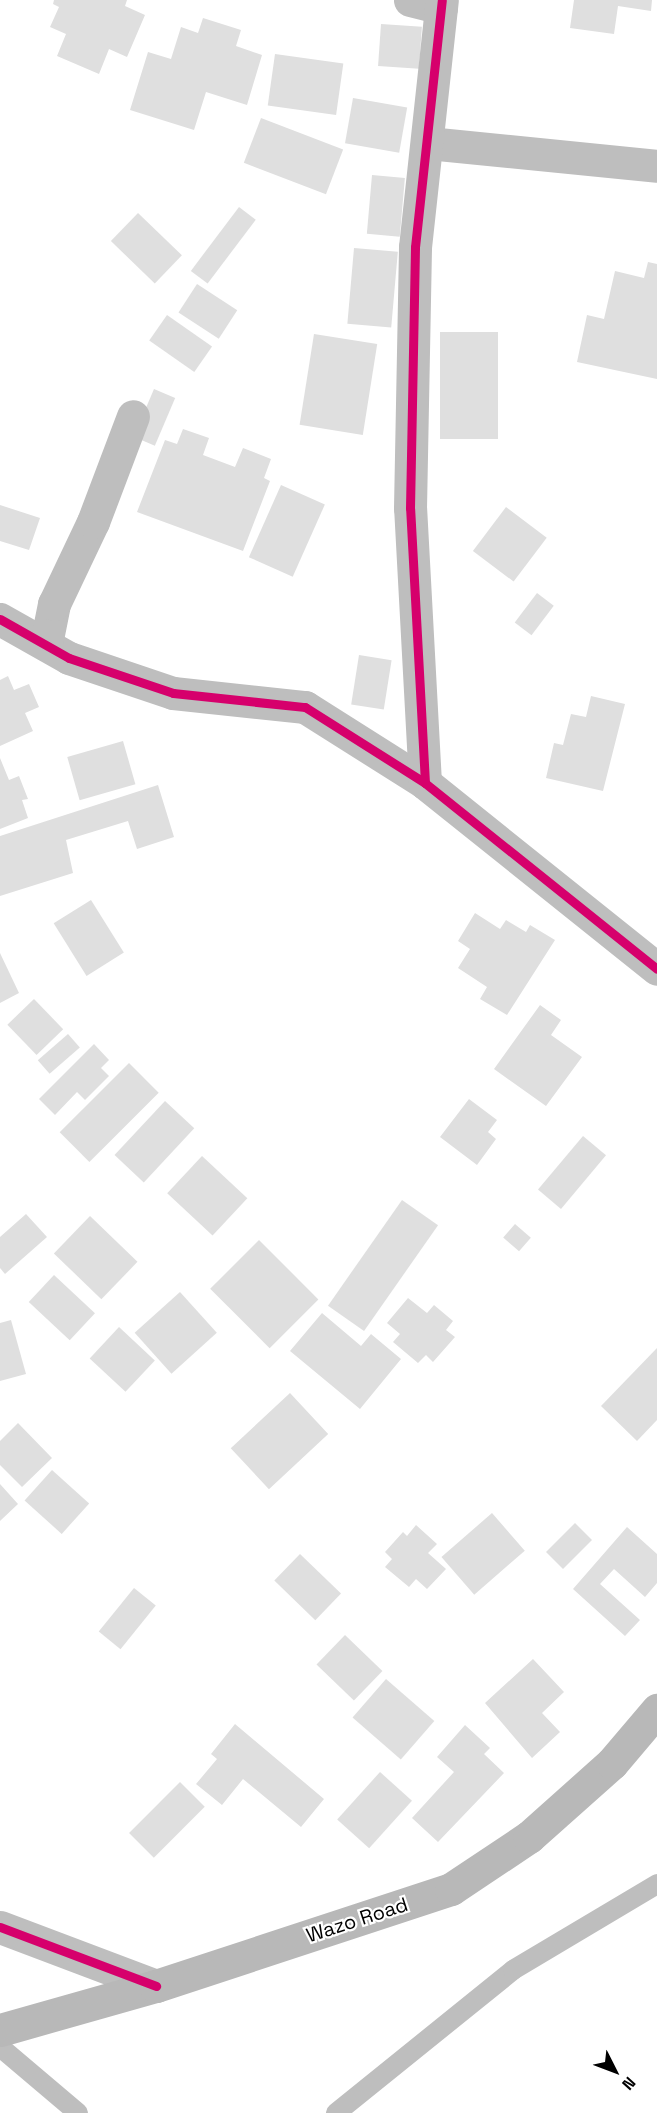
<!DOCTYPE html>
<style>
body{margin:0}
#map{position:relative;width:657px;height:2113px;overflow:hidden;background:#fff;font-family:"Space Grotesk",sans-serif}
div>[style]{position:absolute}
[style*='--x']{left:calc(var(--x)*1px);top:calc(var(--y)*1px);width:calc(var(--w)*1px);rotate:calc(var(--a)*1deg)}
.building>*{inset:0;background:#dfdfdf;transform-origin:0 0}
.service>*{height:20px;margin:-10px;padding:0 10px;transform-origin:10px;border-radius:10px;background:#bebebe}
.minor>*{height:33px;margin:-16.5px;padding:0 16.5px;transform-origin:16.5px;border-radius:16.5px;background:#bebebe}
.secondary>*{height:33px;margin:-16.5px;padding:0 16.5px;transform-origin:16.5px;border-radius:16.5px;background:#b8b8b8}
.cycleway>*{height:9px;margin:-4.5px;padding:0 4.5px;transform-origin:4.5px;border-radius:4.5px;background:#d6006c}
span{translate:-50% -50%;white-space:nowrap;text-align:center;line-height:1.15;-webkit-text-stroke:4.5px #fff;paint-order:stroke}
.street-label{font-size:20px;color:#000}
.north{position:absolute;left:585px;top:2041px;width:60px;height:60px;-webkit-text-stroke:4px #fff;paint-order:stroke;rotate:132deg;font-size:16px;font-weight:700;line-height:24px;text-align:center;color:#000}
.north::after{content:'';display:block;margin:auto;width:21px;height:27px;background:#000;clip-path:polygon(50% 0,100% 100%,50% 72%,0 100%)}
</style>
<div id="map">
<div class="building">
<i style="clip-path:polygon(54px 0,127px 0,125px 6px,145px 15px,127px 57px,109px 49px,99px 74px,57px 56px,66px 34px,50px 27px,59px 7px,53px 4px)"></i>
<i style="clip-path:polygon(574px 0,652px 0,651px 11px,618px 6px,614px 34px,570px 28px)"></i>
<i style="clip-path:polygon(203px 18px,241px 30px,236px 46px,262px 55px,247px 105px,206px 92px,194px 130px,130px 110px,148px 52px,171px 59px,181px 27px,198px 33px)"></i>
<i style="left:381px;top:24px;width:41px;height:42px;rotate:4deg"></i>
<i style="left:275px;top:54px;width:69px;height:52px;rotate:8deg"></i>
<i style="left:353px;top:98px;width:55px;height:46px;rotate:10deg"></i>
<i style="left:261px;top:118px;width:88px;height:48px;rotate:21deg"></i>
<i style="left:372px;top:175px;width:33px;height:59px;rotate:5deg"></i>
<i style="left:239px;top:207px;width:21px;height:80px;rotate:37deg"></i>
<i style="left:138px;top:213px;width:61px;height:39px;rotate:44deg"></i>
<i style="left:354px;top:248px;width:44px;height:76px;rotate:5deg"></i>
<i style="clip-path:polygon(648px 262px,657px 264px,657px 379px,577px 362px,587px 315px,604px 319px,615px 271px,644px 278px)"></i>
<i style="left:197px;top:284px;width:48px;height:34px;rotate:33deg"></i>
<i style="left:167px;top:315px;width:55px;height:31px;rotate:35deg"></i>
<i style="left:440px;top:332px;width:58px;height:107px"></i>
<i style="left:314px;top:334px;width:64px;height:92px;rotate:9deg"></i>
<i style="left:154px;top:389px;width:23px;height:52px;rotate:23deg"></i>
<i style="clip-path:polygon(183px 429px,209px 438px,203px 455px,235px 467px,243px 448px,271px 459px,264px 478px,270px 481px,243px 551px,137px 512px,165px 440px,177px 444px)"></i>
<i style="left:281px;top:485px;width:48px;height:79px;rotate:24deg"></i>
<i style="clip-path:polygon(0 505px,40px 518px,29px 550px,0 541px)"></i>
<i style="left:506px;top:507px;width:51px;height:55px;rotate:37deg"></i>
<i style="left:537px;top:593px;width:21px;height:37px;rotate:37deg"></i>
<i style="left:359px;top:655px;width:33px;height:50px;rotate:9deg"></i>
<i style="clip-path:polygon(8px 676px,14px 690px,29px 684px,39px 707px,25px 713px,33px 731px,0 746px,0 680px)"></i>
<i style="clip-path:polygon(591px 696px,625px 704px,603px 791px,546px 778px,554px 743px,563px 745px,571px 714px,586px 717px)"></i>
<i style="left:123px;top:741px;width:45px;height:58px;rotate:74deg"></i>
<i style="clip-path:polygon(0 758px,9px 780px,19px 776px,28px 799px,22px 800px,28px 818px,0 829px)"></i>
<i style="clip-path:polygon(158px 785px,174px 837px,137px 849px,128px 821px,66px 840px,73px 873px,0 896px,0 836px)"></i>
<i style="left:91px;top:900px;width:62px;height:44px;rotate:58deg"></i>
<i style="clip-path:polygon(475px 913px,500px 929px,506px 920px,526px 932px,530px 925px,555px 940px,507px 1015px,480px 999px,487px 987px,458px 968px,470px 949px,458px 941px)"></i>
<i style="clip-path:polygon(0 953px,19px 993px,0 1003px)"></i>
<i style="left:34px;top:999px;width:42px;height:37px;rotate:46deg"></i>
<i style="clip-path:polygon(540px 1005px,561px 1020px,551px 1035px,582px 1057px,546px 1106px,494px 1069px)"></i>
<i style="left:68px;top:1034px;width:18px;height:40px;rotate:49deg"></i>
<i style="clip-path:polygon(94px 1044px,109px 1060px,101px 1068px,109px 1076px,85px 1100px,77px 1092px,55px 1115px,39px 1099px)"></i>
<i style="left:129px;top:1063px;width:42px;height:98px;rotate:45deg"></i>
<i style="clip-path:polygon(469px 1099px,497px 1120px,488px 1132px,496px 1139px,477px 1165px,440px 1137px)"></i>
<i style="left:165px;top:1101px;width:40px;height:74px;rotate:43deg"></i>
<i style="left:583px;top:1136px;width:30px;height:70px;rotate:40deg"></i>
<i style="left:202px;top:1156px;width:62px;height:51px;rotate:43deg"></i>
<i style="left:402px;top:1200px;width:44px;height:129px;rotate:35deg"></i>
<i style="clip-path:polygon(26px 1214px,47px 1237px,5px 1274px,0 1268px,0 1237px)"></i>
<i style="left:90px;top:1216px;width:66px;height:52px;rotate:44deg"></i>
<i style="left:515px;top:1224px;width:21px;height:18px;rotate:41deg"></i>
<i style="left:259px;top:1240px;width:84px;height:69px;rotate:45deg"></i>
<i style="left:54px;top:1275px;width:56px;height:37px;rotate:43deg"></i>
<i style="left:180px;top:1292px;width:55px;height:61px;rotate:48deg"></i>
<i style="clip-path:polygon(408px 1298px,427px 1313px,434px 1305px,453px 1321px,446px 1330px,455px 1337px,433px 1362px,426px 1355px,418px 1363px,393px 1342px,400px 1334px,387px 1323px)"></i>
<i style="clip-path:polygon(322px 1313px,361px 1346px,371px 1334px,401px 1359px,360px 1409px,290px 1351px)"></i>
<i style="clip-path:polygon(11px 1320px,26px 1374px,0 1381px,0 1323px)"></i>
<i style="left:119px;top:1327px;width:49px;height:43px;rotate:43deg"></i>
<i style="clip-path:polygon(657px 1348px,657px 1420px,637px 1441px,601px 1406px)"></i>
<i style="left:290px;top:1393px;width:56px;height:81px;rotate:47deg"></i>
<i style="clip-path:polygon(18px 1423px,52px 1458px,22px 1487px,0 1465px,0 1441px)"></i>
<i style="left:52px;top:1470px;width:50px;height:41px;rotate:42deg"></i>
<i style="clip-path:polygon(0 1484px,18px 1504px,0 1521px)"></i>
<i style="left:492px;top:1513px;width:50px;height:67px;rotate:49deg"></i>
<i style="left:575px;top:1523px;width:24px;height:41px;rotate:45deg"></i>
<i style="clip-path:polygon(416px 1525px,437px 1544px,428px 1553px,446px 1569px,427px 1589px,416px 1579px,409px 1587px,385px 1567px,392px 1559px,385px 1552px,403px 1532px,407px 1536px)"></i>
<i style="clip-path:polygon(627px 1527px,657px 1554px,657px 1583px,645px 1597px,614px 1569px,600px 1584px,640px 1620px,625px 1636px,573px 1589px)"></i>
<i style="left:300px;top:1554px;width:57px;height:37px;rotate:44deg"></i>
<i style="left:134px;top:1588px;width:28px;height:56px;rotate:39deg"></i>
<i style="left:345px;top:1635px;width:52px;height:41px;rotate:44deg"></i>
<i style="clip-path:polygon(533px 1659px,564px 1692px,542px 1713px,560px 1732px,532px 1758px,485px 1703px)"></i>
<i style="left:386px;top:1679px;width:64px;height:51px;rotate:41deg"></i>
<i style="clip-path:polygon(235px 1724px,324px 1799px,301px 1827px,243px 1779px,222px 1805px,196px 1784px,217px 1759px,211px 1754px)"></i>
<i style="clip-path:polygon(465px 1725px,490px 1748px,484px 1754px,504px 1773px,438px 1842px,412px 1818px,454px 1772px,437px 1757px)"></i>
<i style="left:380px;top:1772px;width:43px;height:64px;rotate:42deg"></i>
<i style="left:180px;top:1782px;width:35px;height:72px;rotate:45deg"></i>
</div>
<div class="service">
<i style="--x:0;--y:2047;--w:102;--a:40.2"></i>
<i style="--x:336;--y:2113;--w:228;--a:-38.9"></i>
<i style="--x:513;--y:1970;--w:168;--a:-30.8"></i>
</div>
<div class="minor">
<i style="--x:410;--y:0;--w:32;--a:14"></i>
<i style="--x:428;--y:143;--w:230;--a:5.7"></i>
<i style="--x:0;--y:619;--w:79;--a:29.5"></i>
<i style="--x:69;--y:658;--w:110;--a:18.6"></i>
<i style="--x:173;--y:693;--w:133;--a:6.1"></i>
<i style="--x:305;--y:707;--w:142;--a:32.3"></i>
<i style="--x:425;--y:783;--w:297;--a:38.7"></i>
<i style="--x:46;--y:644;--w:41;--a:-78.7"></i>
<i style="--x:54;--y:604;--w:91;--a:-64.6"></i>
<i style="--x:93;--y:522;--w:113;--a:-69.3"></i>
<i style="--x:425;--y:783;--w:275;--a:-93.1"></i>
<i style="--x:410;--y:508;--w:261;--a:-88.9"></i>
<i style="--x:415;--y:247;--w:248;--a:-83.8"></i>
<i style="--x:0;--y:1927;--w:167;--a:20.7"></i>
</div>
<div class="secondary">
<i style="--x:0;--y:2030;--w:162;--a:-15.8"></i>
<i style="--x:156;--y:1986;--w:311;--a:-18.2"></i>
<i style="--x:451;--y:1889;--w:94;--a:-33.7"></i>
<i style="--x:529;--y:1837;--w:111;--a:-41.7"></i>
<i style="--x:612;--y:1763;--w:70;--a:-49.7"></i>
</div>
<div class="cycleway">
<i style="--x:0;--y:619;--w:79;--a:29.5"></i>
<i style="--x:69;--y:658;--w:110;--a:18.6"></i>
<i style="--x:173;--y:693;--w:133;--a:6.1"></i>
<i style="--x:305;--y:707;--w:142;--a:32.3"></i>
<i style="--x:425;--y:783;--w:297;--a:38.7"></i>
<i style="--x:425;--y:783;--w:275;--a:-93.1"></i>
<i style="--x:410;--y:508;--w:261;--a:-88.9"></i>
<i style="--x:415;--y:247;--w:248;--a:-83.8"></i>
<i style="--x:0;--y:1927;--w:167;--a:20.7"></i>
</div>
<div class="street-label">
<span style="left:357px;top:1920px;rotate:-18deg">Wazo Road</span>
</div>
<div class="north">N</div>
</div>
